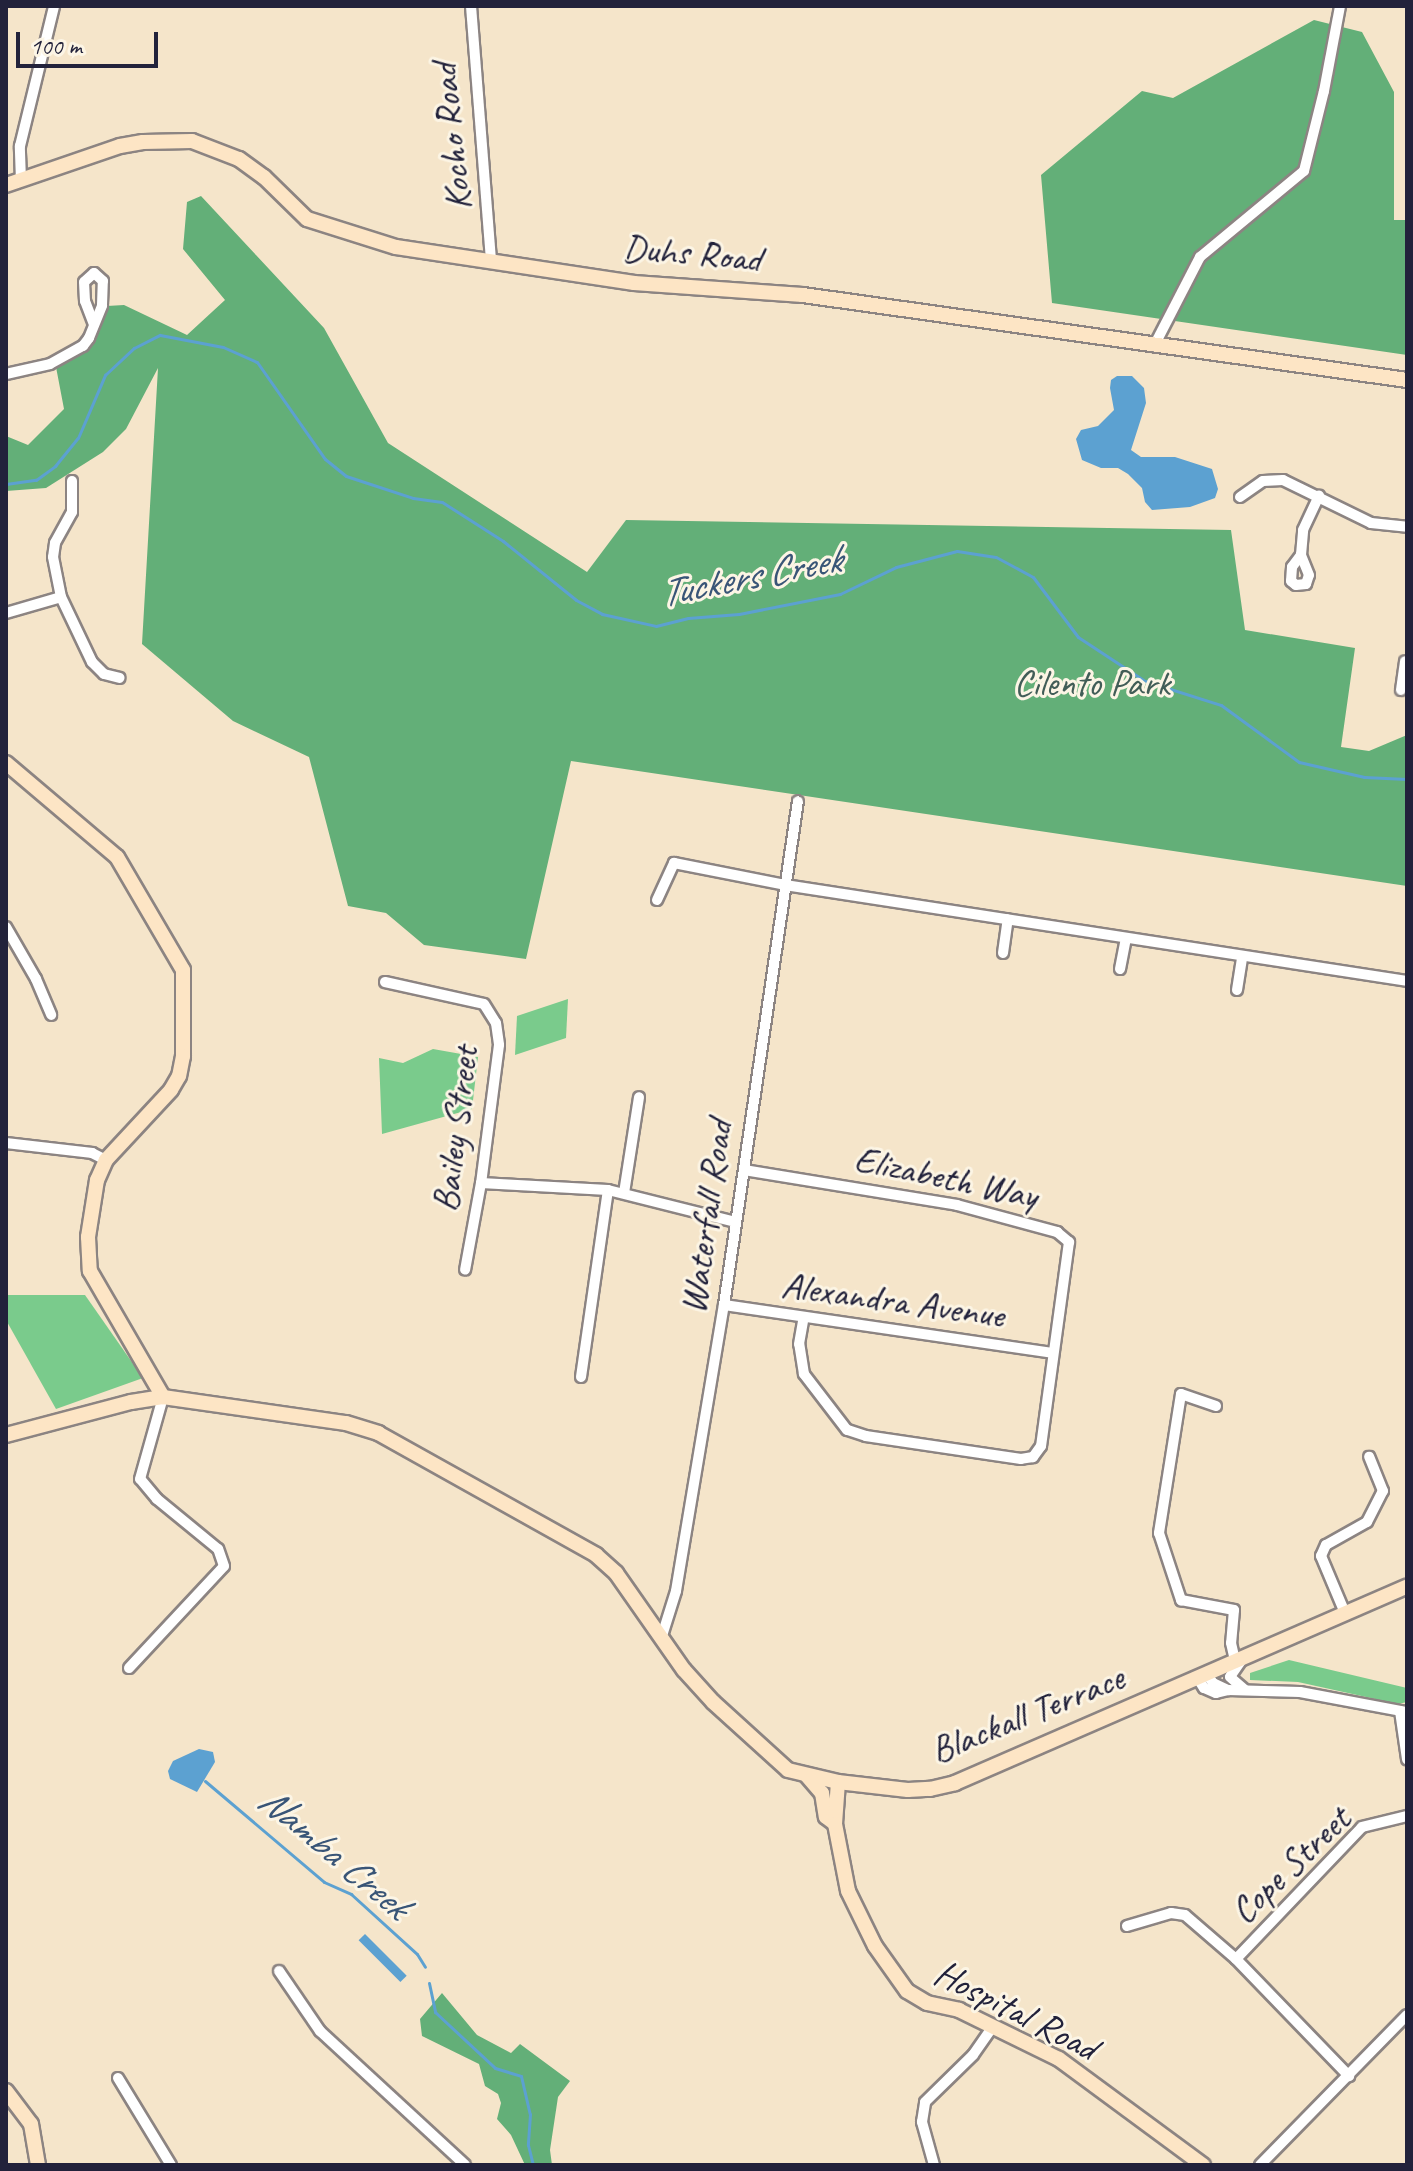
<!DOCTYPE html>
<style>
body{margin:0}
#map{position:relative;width:1413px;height:2171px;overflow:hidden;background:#f5e5ca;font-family:Caveat,sans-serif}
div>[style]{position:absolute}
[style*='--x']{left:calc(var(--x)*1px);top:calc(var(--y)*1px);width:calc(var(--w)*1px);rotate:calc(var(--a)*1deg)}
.green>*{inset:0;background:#7acb8c}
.forest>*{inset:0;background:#63af78}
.water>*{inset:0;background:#5ca1d1;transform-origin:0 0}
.stream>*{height:3px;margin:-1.5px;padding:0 1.5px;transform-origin:1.5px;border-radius:1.5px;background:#5ca1d1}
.roads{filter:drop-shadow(2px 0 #8c8482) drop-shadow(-2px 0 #8c8482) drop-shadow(0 2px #8c8482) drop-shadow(0 -2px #8c8482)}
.street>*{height:10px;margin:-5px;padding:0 5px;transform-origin:5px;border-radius:5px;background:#fff}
.secondary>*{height:14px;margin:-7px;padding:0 7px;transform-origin:7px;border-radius:7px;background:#fde5c5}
span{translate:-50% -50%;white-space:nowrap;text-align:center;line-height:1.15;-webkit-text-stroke:6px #fcf5e5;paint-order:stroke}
.street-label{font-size:38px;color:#22223b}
.park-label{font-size:38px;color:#415d57}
.water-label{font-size:40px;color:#395577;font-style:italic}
.frame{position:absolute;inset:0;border:8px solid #22223b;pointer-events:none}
.scale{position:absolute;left:16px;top:32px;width:142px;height:36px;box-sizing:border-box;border:4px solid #22223b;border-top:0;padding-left:10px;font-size:24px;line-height:28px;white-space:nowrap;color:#22223b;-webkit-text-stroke:6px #fcf5e5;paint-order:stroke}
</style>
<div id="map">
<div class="green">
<i style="clip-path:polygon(568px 999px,566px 1038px,515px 1055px,517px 1016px)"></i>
<i style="clip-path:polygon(433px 1049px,478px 1057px,472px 1109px,382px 1134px,379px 1058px,403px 1063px)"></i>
<i style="clip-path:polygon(6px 1295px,85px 1295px,143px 1378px,56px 1409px,6px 1320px)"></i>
<i style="clip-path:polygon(1289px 1660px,1407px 1688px,1407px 1702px,1398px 1704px,1298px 1682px,1250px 1680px,1250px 1673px)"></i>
</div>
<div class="forest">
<i style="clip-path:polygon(1314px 20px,1362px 32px,1394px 92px,1394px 220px,1407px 220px,1407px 355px,1052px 303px,1041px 175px,1142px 91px,1173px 98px)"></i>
<i style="clip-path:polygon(201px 196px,324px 328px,388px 443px,587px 572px,626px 520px,1231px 530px,1245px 630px,1355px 648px,1341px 747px,1369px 751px,1407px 735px,1407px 886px,571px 761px,526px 959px,424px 945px,386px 913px,348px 906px,309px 757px,233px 721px,142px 644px,158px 368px,126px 429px,103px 452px,46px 488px,6px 491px,6px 436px,28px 445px,64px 409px,56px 367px,88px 349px,107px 306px,124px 305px,187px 335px,225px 300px,183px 249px,187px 202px)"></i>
<i style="clip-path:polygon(442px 1993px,477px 2035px,511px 2053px,520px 2044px,570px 2081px,558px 2097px,550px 2150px,552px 2165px,525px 2165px,511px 2135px,497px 2119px,501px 2103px,498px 2094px,485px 2086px,479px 2064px,422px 2036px,420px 2019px)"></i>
</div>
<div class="water">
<i style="clip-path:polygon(1117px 376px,1132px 376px,1144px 388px,1146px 403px,1131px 450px,1141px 457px,1175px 457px,1212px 469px,1218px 489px,1215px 498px,1190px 507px,1152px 510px,1145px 502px,1142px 488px,1128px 474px,1118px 468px,1101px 468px,1082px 460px,1076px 439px,1081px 430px,1098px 426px,1114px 410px,1110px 388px,1111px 380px)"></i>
<i style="clip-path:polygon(199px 1749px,213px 1752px,215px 1762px,197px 1792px,170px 1779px,168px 1771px,173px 1761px)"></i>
<i style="left:365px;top:1934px;width:59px;height:9px;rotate:45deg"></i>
</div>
<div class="stream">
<i style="--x:6;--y:484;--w:30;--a:-8"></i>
<i style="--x:36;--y:480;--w:24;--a:-36"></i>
<i style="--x:55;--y:466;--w:36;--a:-51"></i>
<i style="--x:78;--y:438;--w:69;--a:-66.8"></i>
<i style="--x:105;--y:375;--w:40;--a:-43"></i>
<i style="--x:134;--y:348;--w:29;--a:-27"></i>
<i style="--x:160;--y:335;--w:64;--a:10.8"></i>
<i style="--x:223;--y:347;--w:37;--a:24"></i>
<i style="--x:257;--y:362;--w:118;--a:55"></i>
<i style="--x:325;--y:459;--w:27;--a:39"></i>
<i style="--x:346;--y:476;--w:71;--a:18.2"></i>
<i style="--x:413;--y:498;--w:29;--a:8"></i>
<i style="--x:442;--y:502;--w:72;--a:32.6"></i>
<i style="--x:503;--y:541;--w:94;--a:38.9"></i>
<i style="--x:576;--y:600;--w:30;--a:28"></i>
<i style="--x:602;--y:614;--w:55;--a:12.5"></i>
<i style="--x:656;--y:626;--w:33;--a:-14"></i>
<i style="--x:688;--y:618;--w:51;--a:-4.5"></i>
<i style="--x:739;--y:614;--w:103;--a:-11.2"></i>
<i style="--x:840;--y:594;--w:62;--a:-25.7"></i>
<i style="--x:896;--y:567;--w:63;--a:-14.7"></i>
<i style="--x:957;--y:551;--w:39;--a:9"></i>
<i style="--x:996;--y:557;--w:42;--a:28.4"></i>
<i style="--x:1033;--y:577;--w:75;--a:53.1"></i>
<i style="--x:1078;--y:637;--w:80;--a:33.3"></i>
<i style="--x:1145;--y:681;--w:80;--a:17.5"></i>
<i style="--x:1221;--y:705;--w:97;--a:36.2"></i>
<i style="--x:1299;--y:762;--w:67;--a:13"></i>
<i style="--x:1364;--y:777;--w:43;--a:2.7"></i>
<i style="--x:205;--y:1781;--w:156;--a:40.3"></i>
<i style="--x:324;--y:1882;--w:30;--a:24"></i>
<i style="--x:351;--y:1894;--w:89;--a:42.3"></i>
<i style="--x:417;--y:1954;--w:15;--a:58"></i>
<i style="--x:429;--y:1983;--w:30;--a:78"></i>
<i style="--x:435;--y:2012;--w:82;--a:43"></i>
<i style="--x:495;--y:2068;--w:27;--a:17"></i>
<i style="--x:521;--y:2076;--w:39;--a:77"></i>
<i style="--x:530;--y:2114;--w:31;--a:94"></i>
<i style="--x:528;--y:2145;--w:21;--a:76"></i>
</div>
<div class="roads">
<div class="street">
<i style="--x:471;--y:6;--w:257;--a:85.5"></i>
<i style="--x:21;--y:181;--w:35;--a:-92"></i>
<i style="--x:20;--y:146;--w:144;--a:-76.3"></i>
<i style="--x:1154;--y:346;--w:100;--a:-62.7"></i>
<i style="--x:1200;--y:257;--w:135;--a:-39.6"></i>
<i style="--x:1304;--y:171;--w:82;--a:-76"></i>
<i style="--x:1324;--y:91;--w:86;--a:-79.3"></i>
<i style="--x:6;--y:374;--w:45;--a:-12.8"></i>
<i style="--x:50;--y:364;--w:38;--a:-29"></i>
<i style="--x:83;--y:346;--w:10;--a:-53"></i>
<i style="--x:89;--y:338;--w:35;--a:-68"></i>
<i style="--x:102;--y:305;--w:24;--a:-88"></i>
<i style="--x:103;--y:281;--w:12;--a:-138"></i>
<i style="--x:94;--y:273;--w:13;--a:138"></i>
<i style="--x:84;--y:282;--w:19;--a:87"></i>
<i style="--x:85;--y:301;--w:25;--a:69"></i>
<i style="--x:72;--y:481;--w:31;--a:90"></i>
<i style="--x:72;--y:512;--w:35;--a:119"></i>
<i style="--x:55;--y:543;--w:14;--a:98"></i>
<i style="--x:53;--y:557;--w:41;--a:78.7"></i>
<i style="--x:61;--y:597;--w:72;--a:64.5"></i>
<i style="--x:92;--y:662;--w:17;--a:45"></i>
<i style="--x:104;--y:674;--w:16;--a:14"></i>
<i style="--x:1240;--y:497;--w:28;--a:-35"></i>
<i style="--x:1263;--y:481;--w:20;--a:-3"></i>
<i style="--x:1283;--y:480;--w:98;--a:26"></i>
<i style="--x:1371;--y:523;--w:36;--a:6"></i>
<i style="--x:1301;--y:555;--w:15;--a:127"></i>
<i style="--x:1292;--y:567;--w:14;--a:94"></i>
<i style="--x:1291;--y:581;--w:6;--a:39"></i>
<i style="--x:1296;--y:585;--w:10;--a:-6"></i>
<i style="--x:1306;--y:584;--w:9;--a:-72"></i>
<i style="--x:1309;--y:575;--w:22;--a:-112"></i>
<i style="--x:1301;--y:555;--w:25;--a:-85"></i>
<i style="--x:1303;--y:530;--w:38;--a:-65"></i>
<i style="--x:6;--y:613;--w:57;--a:-16.2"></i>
<i style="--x:1401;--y:690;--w:29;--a:-82"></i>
<i style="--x:657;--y:900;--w:41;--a:-65.3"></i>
<i style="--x:674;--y:863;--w:113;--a:11.2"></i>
<i style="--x:785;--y:885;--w:629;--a:8.77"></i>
<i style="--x:6;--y:927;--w:60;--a:60"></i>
<i style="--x:36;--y:979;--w:39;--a:67"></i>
<i style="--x:1003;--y:953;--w:34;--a:-82"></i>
<i style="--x:1120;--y:969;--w:31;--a:-79"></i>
<i style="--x:385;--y:982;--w:101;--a:12.5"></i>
<i style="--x:484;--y:1004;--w:22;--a:58"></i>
<i style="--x:496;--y:1023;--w:22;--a:82"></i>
<i style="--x:499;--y:1045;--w:139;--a:97.4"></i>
<i style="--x:481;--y:1183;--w:88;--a:100.4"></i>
<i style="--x:1237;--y:990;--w:33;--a:-81"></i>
<i style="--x:6;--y:1143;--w:87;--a:6.6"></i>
<i style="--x:92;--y:1153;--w:16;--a:27"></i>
<i style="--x:744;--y:1170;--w:216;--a:9.3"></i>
<i style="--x:957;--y:1205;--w:104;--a:15.1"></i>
<i style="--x:1057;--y:1232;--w:16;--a:40"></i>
<i style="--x:1069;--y:1242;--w:206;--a:97.8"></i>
<i style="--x:1041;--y:1446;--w:14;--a:126"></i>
<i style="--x:1033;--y:1457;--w:12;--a:171"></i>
<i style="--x:1021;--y:1459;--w:157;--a:-171.6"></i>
<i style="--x:866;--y:1436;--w:20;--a:-162"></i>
<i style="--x:847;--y:1430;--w:71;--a:-127.5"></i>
<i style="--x:804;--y:1374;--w:30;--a:-99"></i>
<i style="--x:799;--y:1344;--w:27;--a:-80"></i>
<i style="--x:481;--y:1183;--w:127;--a:3.2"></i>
<i style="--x:608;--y:1190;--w:131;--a:14.1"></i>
<i style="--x:624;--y:1193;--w:97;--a:-81.1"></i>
<i style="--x:724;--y:1305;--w:332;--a:8.3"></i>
<i style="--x:581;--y:1377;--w:189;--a:-81.8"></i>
<i style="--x:1216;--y:1406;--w:37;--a:-161"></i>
<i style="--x:1181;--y:1394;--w:141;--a:99"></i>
<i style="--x:1159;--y:1533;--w:71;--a:71.8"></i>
<i style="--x:1181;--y:1600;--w:54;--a:10.7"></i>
<i style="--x:1234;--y:1610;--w:33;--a:95"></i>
<i style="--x:1231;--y:1643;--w:17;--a:77"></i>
<i style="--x:1345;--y:1613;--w:62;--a:-112.8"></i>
<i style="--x:1321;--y:1556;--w:12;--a:-66"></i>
<i style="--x:1326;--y:1545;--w:47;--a:-29.3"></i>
<i style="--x:1367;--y:1522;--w:35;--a:-63"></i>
<i style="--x:1383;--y:1491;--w:37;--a:-112"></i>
<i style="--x:661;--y:1639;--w:50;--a:-72.6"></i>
<i style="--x:676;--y:1591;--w:290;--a:-80.5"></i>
<i style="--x:724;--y:1305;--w:509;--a:-81.65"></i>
<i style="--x:1241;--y:1661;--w:19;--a:125"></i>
<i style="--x:1230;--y:1677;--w:20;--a:41"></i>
<i style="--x:129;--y:1668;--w:139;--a:-47"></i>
<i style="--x:224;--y:1566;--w:18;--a:-109"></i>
<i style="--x:218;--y:1549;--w:79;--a:-140.7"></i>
<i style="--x:157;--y:1499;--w:26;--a:-130"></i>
<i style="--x:140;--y:1479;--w:85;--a:-74.3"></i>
<i style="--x:1206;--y:1673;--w:12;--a:55"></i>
<i style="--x:1213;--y:1683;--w:17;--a:25"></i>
<i style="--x:1197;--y:1677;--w:13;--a:58"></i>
<i style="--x:1204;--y:1688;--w:13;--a:23"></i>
<i style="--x:1216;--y:1693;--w:12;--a:-14"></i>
<i style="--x:1228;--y:1690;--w:72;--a:1.6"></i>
<i style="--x:1300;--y:1692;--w:109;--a:10.6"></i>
<i style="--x:1400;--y:1711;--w:49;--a:81.7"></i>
<i style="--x:1127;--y:1926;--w:46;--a:-16.5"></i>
<i style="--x:1171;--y:1913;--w:14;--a:8"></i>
<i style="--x:1185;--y:1915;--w:67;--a:40.8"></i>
<i style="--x:1236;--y:1959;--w:163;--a:46"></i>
<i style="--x:1236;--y:1959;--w:182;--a:-46.3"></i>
<i style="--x:1362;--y:1827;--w:46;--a:-13.7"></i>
<i style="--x:279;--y:1971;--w:73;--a:55.7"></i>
<i style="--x:320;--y:2031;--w:197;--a:42.7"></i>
<i style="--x:118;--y:2078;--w:102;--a:58.7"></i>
<i style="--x:934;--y:2165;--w:45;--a:-105.6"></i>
<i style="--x:922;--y:2122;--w:20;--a:-81"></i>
<i style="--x:925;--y:2102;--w:67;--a:-44.4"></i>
<i style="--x:973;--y:2055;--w:33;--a:-55"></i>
<i style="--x:1260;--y:2165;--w:210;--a:-45.6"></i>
</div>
<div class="secondary">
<i style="--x:6;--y:185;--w:120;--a:-18.9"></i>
<i style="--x:120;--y:146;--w:23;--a:-10"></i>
<i style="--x:143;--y:142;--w:49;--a:-1.2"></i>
<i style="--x:192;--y:141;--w:50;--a:21"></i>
<i style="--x:239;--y:159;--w:31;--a:36"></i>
<i style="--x:264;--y:177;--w:60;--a:44.3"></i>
<i style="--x:307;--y:219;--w:93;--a:17.5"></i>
<i style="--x:396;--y:247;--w:241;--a:8.6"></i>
<i style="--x:634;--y:283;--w:169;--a:4.1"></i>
<i style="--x:803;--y:295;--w:610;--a:8.01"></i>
<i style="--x:6;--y:763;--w:145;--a:40.3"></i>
<i style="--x:117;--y:857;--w:131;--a:59.7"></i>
<i style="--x:183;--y:970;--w:86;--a:90"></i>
<i style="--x:183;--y:1056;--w:20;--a:101"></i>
<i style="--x:179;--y:1076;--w:16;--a:120"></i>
<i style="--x:171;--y:1090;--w:96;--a:132.9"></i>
<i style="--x:106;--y:1160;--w:22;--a:114"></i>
<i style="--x:97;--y:1180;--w:58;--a:99"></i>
<i style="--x:88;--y:1237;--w:34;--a:87"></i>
<i style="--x:90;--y:1271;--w:146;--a:59.9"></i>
<i style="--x:6;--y:1435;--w:129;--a:-14.8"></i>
<i style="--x:131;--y:1402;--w:32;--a:-9"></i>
<i style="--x:163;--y:1397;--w:185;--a:8.1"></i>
<i style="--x:346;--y:1423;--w:34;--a:17"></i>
<i style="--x:378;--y:1433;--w:250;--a:29.2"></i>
<i style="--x:596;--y:1555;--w:27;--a:42"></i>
<i style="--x:616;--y:1573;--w:118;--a:55"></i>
<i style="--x:684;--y:1670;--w:43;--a:47.8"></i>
<i style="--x:713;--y:1702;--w:101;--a:42.2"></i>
<i style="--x:788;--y:1770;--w:51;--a:13.5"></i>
<i style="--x:838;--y:1782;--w:70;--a:6.5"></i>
<i style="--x:908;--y:1790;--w:22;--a:-3"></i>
<i style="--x:930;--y:1789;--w:26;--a:-13"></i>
<i style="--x:955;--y:1783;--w:493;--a:-23.5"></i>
<i style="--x:807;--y:1776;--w:23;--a:49"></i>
<i style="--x:822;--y:1793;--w:24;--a:81"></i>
<i style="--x:826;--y:1817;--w:10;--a:37"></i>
<i style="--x:838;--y:1782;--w:42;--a:94.1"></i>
<i style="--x:835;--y:1824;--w:68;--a:79"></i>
<i style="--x:848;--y:1891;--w:61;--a:63.9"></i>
<i style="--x:875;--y:1946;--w:55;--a:54.6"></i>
<i style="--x:907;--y:1991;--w:23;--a:31"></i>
<i style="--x:927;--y:2003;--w:33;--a:12"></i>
<i style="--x:959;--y:2010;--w:111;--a:26.1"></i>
<i style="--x:1059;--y:2059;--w:179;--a:36.4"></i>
<i style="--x:6;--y:2091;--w:41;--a:52.9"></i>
<i style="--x:31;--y:2124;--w:42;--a:80.3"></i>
</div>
</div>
<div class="street-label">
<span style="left:451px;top:137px;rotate:-96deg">Kocho Road</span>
<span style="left:692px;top:253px;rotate:5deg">Duhs Road</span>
<span style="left:455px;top:1129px;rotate:-83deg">Bailey Street</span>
<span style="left:946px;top:1177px;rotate:12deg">Elizabeth Way</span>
<span style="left:706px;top:1217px;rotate:-82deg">Waterfall Road</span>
<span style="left:893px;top:1300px;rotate:8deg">Alexandra Avenue</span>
<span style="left:1027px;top:1714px;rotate:-22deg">Blackall Terrace</span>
<span style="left:1290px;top:1865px;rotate:-44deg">Cope Street</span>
<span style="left:1016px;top:2010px;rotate:27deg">Hospital Road</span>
</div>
<div class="park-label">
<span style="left:1092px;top:683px">Cilento Park</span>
</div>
<div class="water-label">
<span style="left:750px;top:576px;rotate:-11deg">Tuckers Creek</span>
<span style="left:334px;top:1852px;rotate:40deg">Namba Creek</span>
</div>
<div class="frame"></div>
<div class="scale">100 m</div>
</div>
